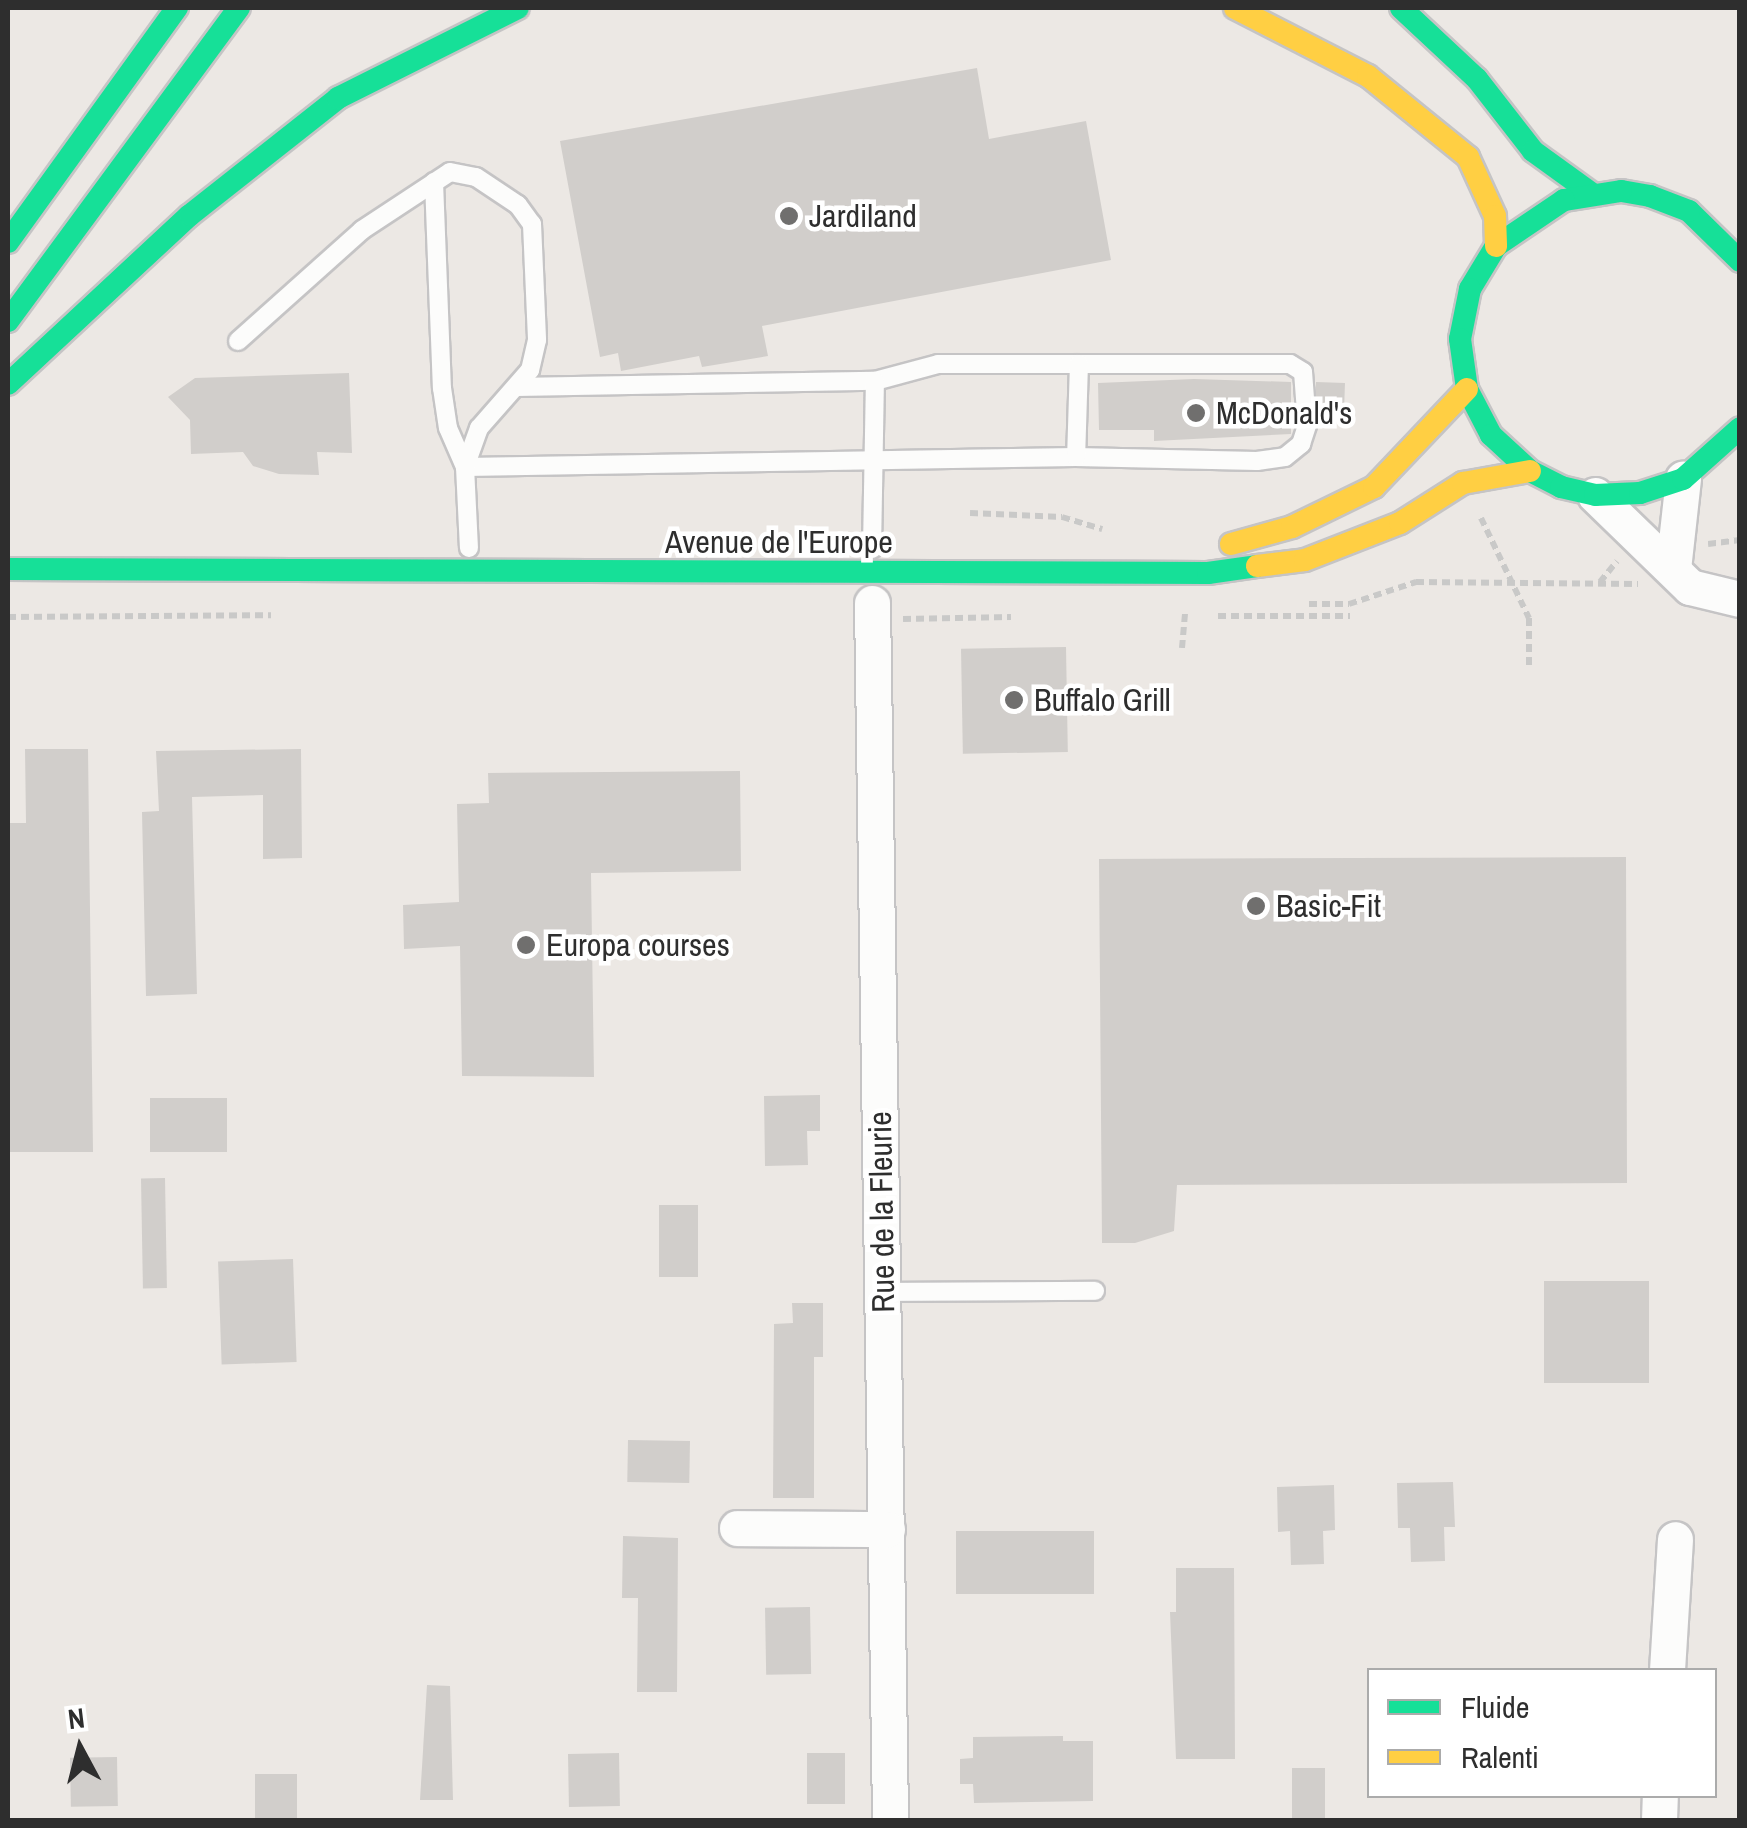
<!DOCTYPE html>
<style>
body{margin:0}
#map{position:relative;width:1747px;height:1828px;overflow:hidden;background:#ece8e4;font-family:"Archivo Narrow",sans-serif}
div>[style]{position:absolute}
[style*='--x']{left:calc(var(--x)*1px);top:calc(var(--y)*1px);width:calc(var(--w)*1px);rotate:calc(var(--a)*1deg)}
.building>*{inset:0;background:#d1cecb;transform-origin:0 0}
.path>*{height:6px;margin-top:-3px;transform-origin:0;background:repeating-linear-gradient(90deg,#c9c9c8 0 8px,transparent 0 13px)}
.roads{filter:drop-shadow(2px 0 #c5c4c5) drop-shadow(-2px 0 #c5c4c5) drop-shadow(0 2px #c5c4c5) drop-shadow(0 -2px #c5c4c5)}
.lane>*{height:18px;margin:-9px;padding:0 9px;transform-origin:9px;border-radius:9px;background:#fcfcfb}
.street>*{height:35px;margin:-17.5px;padding:0 17.5px;transform-origin:17.5px;border-radius:17.5px;background:#fcfcfb}
.fast>*{height:22px;margin:-11px;padding:0 11px;transform-origin:11px;border-radius:11px;background:#16e098}
.slow>*{height:22px;margin:-11px;padding:0 11px;transform-origin:11px;border-radius:11px;background:#ffcf43}
.dots>*{width:28px;height:28px;translate:-50% -50%;box-sizing:border-box;border:5px solid #fff;border-radius:50%}
span{translate:-50% -50%;white-space:nowrap;text-align:center;line-height:1.15;-webkit-text-stroke:9px #fff;paint-order:stroke}
.poi-label{font-size:32px;color:#2e2e2e}
.left{translate:0 -50%;text-align:left}
.street-label{font-size:32px;color:#2e2e2e}
.frame{position:absolute;inset:0;border:10px solid #2e2e2e;pointer-events:none}
.legend{position:absolute;left:1367px;top:1668px;width:350px;height:130px;box-sizing:border-box;background:#fff;border:2px solid #ababab;margin:0;padding:12px 18px;list-style:none;font-size:30px;color:#2e2e2e}
.legend li{display:flex;align-items:center;gap:20px;height:50px}
.legend b{width:50px;border:2px solid #ababab}
.north{position:absolute;left:30px;top:1698px;width:100px;height:100px;-webkit-text-stroke:8px #fff;paint-order:stroke;rotate:353deg;font-size:28px;font-weight:700;line-height:40px;text-align:center;color:#2e2e2e}
.north::after{content:'';display:block;margin:auto;width:35px;height:45px;background:#2e2e2e;clip-path:polygon(50% 0,100% 100%,50% 72%,0 100%)}
</style>
<div id="map">
<div class="building">
<i style="clip-path:polygon(977px 68px,989px 139px,1086px 121px,1111px 260px,762px 326px,768px 356px,702px 367px,699px 356px,621px 371px,618px 353px,600px 357px,560px 141px)"></i>
<i style="clip-path:polygon(349px 373px,352px 453px,317px 452px,319px 475px,279px 474px,253px 466px,243px 452px,191px 454px,190px 420px,168px 397px,195px 378px)"></i>
<i style="clip-path:polygon(1194px 379px,1291px 382px,1291px 434px,1154px 441px,1154px 430px,1099px 430px,1098px 383px)"></i>
<i style="left:1316px;top:382px;width:29px;height:29px;rotate:2deg"></i>
<i style="left:1066px;top:647px;width:105px;height:105px;rotate:89deg"></i>
<i style="clip-path:polygon(25px 749px,88px 749px,93px 1152px,8px 1152px,8px 823px,26px 823px)"></i>
<i style="clip-path:polygon(301px 749px,302px 858px,263px 859px,263px 795px,192px 797px,197px 994px,146px 996px,142px 812px,159px 811px,156px 751px)"></i>
<i style="clip-path:polygon(740px 771px,741px 871px,591px 873px,594px 1077px,462px 1076px,460px 946px,404px 949px,403px 905px,459px 902px,457px 804px,489px 803px,488px 773px)"></i>
<i style="clip-path:polygon(1626px 857px,1627px 1183px,1177px 1185px,1174px 1231px,1135px 1243px,1102px 1243px,1099px 859px)"></i>
<i style="clip-path:polygon(820px 1095px,820px 1131px,807px 1131px,808px 1165px,765px 1166px,764px 1096px)"></i>
<i style="left:227px;top:1098px;width:54px;height:77px;rotate:90deg"></i>
<i style="left:165px;top:1178px;width:110px;height:24px;rotate:89deg"></i>
<i style="left:659px;top:1205px;width:39px;height:72px"></i>
<i style="left:293px;top:1259px;width:103px;height:75px;rotate:88deg"></i>
<i style="left:1649px;top:1281px;width:102px;height:105px;rotate:90deg"></i>
<i style="clip-path:polygon(792px 1303px,823px 1303px,823px 1357px,814px 1357px,814px 1498px,773px 1498px,774px 1324px,793px 1323px)"></i>
<i style="left:628px;top:1440px;width:62px;height:42px;rotate:1deg"></i>
<i style="clip-path:polygon(1453px 1482px,1455px 1527px,1444px 1527px,1445px 1561px,1411px 1562px,1410px 1528px,1398px 1528px,1397px 1483px)"></i>
<i style="clip-path:polygon(1334px 1485px,1335px 1530px,1323px 1531px,1324px 1564px,1291px 1565px,1290px 1531px,1278px 1532px,1277px 1487px)"></i>
<i style="left:956px;top:1531px;width:138px;height:63px"></i>
<i style="clip-path:polygon(623px 1536px,678px 1538px,677px 1692px,637px 1692px,638px 1598px,622px 1598px)"></i>
<i style="clip-path:polygon(1176px 1568px,1234px 1568px,1235px 1759px,1176px 1759px,1170px 1612px,1176px 1612px)"></i>
<i style="left:810px;top:1607px;width:67px;height:45px;rotate:89deg"></i>
<i style="clip-path:polygon(427px 1685px,450px 1686px,453px 1800px,420px 1800px)"></i>
<i style="clip-path:polygon(1063px 1736px,1063px 1741px,1093px 1741px,1093px 1801px,974px 1803px,973px 1784px,960px 1784px,960px 1759px,973px 1758px,973px 1737px)"></i>
<i style="left:619px;top:1753px;width:53px;height:51px;rotate:89deg"></i>
<i style="left:807px;top:1753px;width:38px;height:51px"></i>
<i style="left:117px;top:1757px;width:49px;height:47px;rotate:89deg"></i>
<i style="left:1292px;top:1768px;width:33px;height:52px"></i>
<i style="left:255px;top:1774px;width:42px;height:46px"></i>
</div>
<div class="path">
<i style="--x:970;--y:513;--w:92;--a:2.5"></i>
<i style="--x:1062;--y:517;--w:42;--a:16.7"></i>
<i style="--x:1481;--y:518;--w:111;--a:64.4"></i>
<i style="--x:1529;--y:618;--w:51;--a:90"></i>
<i style="--x:1708;--y:544;--w:32;--a:-7"></i>
<i style="--x:1600;--y:582;--w:27;--a:-51"></i>
<i style="--x:1309;--y:604;--w:40;--a:0"></i>
<i style="--x:1349;--y:604;--w:71;--a:-18.2"></i>
<i style="--x:1416;--y:582;--w:222;--a:0.5"></i>
<i style="--x:1218;--y:616;--w:132;--a:0"></i>
<i style="--x:8;--y:617;--w:263;--a:-0.4"></i>
<i style="--x:903;--y:619;--w:108;--a:-1.1"></i>
<i style="--x:1182;--y:648;--w:37;--a:-85"></i>
</div>
<div class="roads">
<div class="lane">
<i style="--x:434;--y:182;--w:206;--a:87.8"></i>
<i style="--x:442;--y:388;--w:40;--a:81.5"></i>
<i style="--x:448;--y:428;--w:43;--a:66.4"></i>
<i style="--x:465;--y:467;--w:611;--a:-0.94"></i>
<i style="--x:1076;--y:457;--w:181;--a:1.3"></i>
<i style="--x:1257;--y:461;--w:28;--a:-8"></i>
<i style="--x:1285;--y:457;--w:21;--a:-39"></i>
<i style="--x:1301;--y:444;--w:20;--a:-72"></i>
<i style="--x:1307;--y:425;--w:53;--a:-94.3"></i>
<i style="--x:1303;--y:372;--w:15;--a:-148"></i>
<i style="--x:1290;--y:364;--w:211;--a:180"></i>
<i style="--x:238;--y:341;--w:166;--a:-41.8"></i>
<i style="--x:362;--y:230;--w:105;--a:-33.4"></i>
<i style="--x:450;--y:172;--w:26;--a:11"></i>
<i style="--x:476;--y:177;--w:50;--a:33.7"></i>
<i style="--x:518;--y:205;--w:24;--a:54"></i>
<i style="--x:532;--y:224;--w:116;--a:87.5"></i>
<i style="--x:537;--y:340;--w:31;--a:103"></i>
<i style="--x:530;--y:370;--w:77;--a:131.3"></i>
<i style="--x:479;--y:428;--w:41;--a:109.7"></i>
<i style="--x:465;--y:467;--w:81;--a:87.2"></i>
<i style="--x:516;--y:387;--w:359;--a:-1"></i>
<i style="--x:875;--y:381;--w:65;--a:-15.1"></i>
<i style="--x:938;--y:364;--w:141;--a:0"></i>
<i style="--x:1079;--y:364;--w:93;--a:91.8"></i>
<i style="--x:872;--y:549;--w:168;--a:-89"></i>
<i style="--x:883;--y:1292;--w:212;--a:-0.3"></i>
</div>
<div class="street">
<i style="--x:1595;--y:495;--w:132;--a:44.1"></i>
<i style="--x:1690;--y:587;--w:51;--a:13.5"></i>
<i style="--x:1673;--y:569;--w:91;--a:-83.7"></i>
<i style="--x:872;--y:603;--w:1217;--a:89.15"></i>
<i style="--x:737;--y:1528;--w:150;--a:0.4"></i>
<i style="--x:1667;--y:1670;--w:131;--a:-86.5"></i>
<i style="--x:1659;--y:1820;--w:24;--a:-88"></i>
</div>
<div class="fast">
<i style="--x:1401;--y:8;--w:104;--a:43.1"></i>
<i style="--x:1477;--y:79;--w:91;--a:52.1"></i>
<i style="--x:1533;--y:151;--w:72;--a:35.9"></i>
<i style="--x:8;--y:242;--w:289;--a:-54.2"></i>
<i style="--x:1740;--y:261;--w:71;--a:-135.6"></i>
<i style="--x:1689;--y:211;--w:42;--a:-159"></i>
<i style="--x:1650;--y:196;--w:29;--a:-170"></i>
<i style="--x:1621;--y:191;--w:58;--a:171"></i>
<i style="--x:1564;--y:200;--w:82;--a:145.9"></i>
<i style="--x:1496;--y:246;--w:50;--a:121.2"></i>
<i style="--x:1470;--y:289;--w:51;--a:101.3"></i>
<i style="--x:1460;--y:339;--w:50;--a:82"></i>
<i style="--x:1467;--y:389;--w:52;--a:62.4"></i>
<i style="--x:1491;--y:435;--w:53;--a:42.7"></i>
<i style="--x:1530;--y:471;--w:35;--a:27"></i>
<i style="--x:1561;--y:487;--w:35;--a:13"></i>
<i style="--x:1595;--y:495;--w:45;--a:-2.5"></i>
<i style="--x:1640;--y:493;--w:45;--a:-18"></i>
<i style="--x:1683;--y:479;--w:76;--a:-41.8"></i>
<i style="--x:8;--y:321;--w:389;--a:-53.6"></i>
<i style="--x:8;--y:384;--w:248;--a:-42.9"></i>
<i style="--x:190;--y:215;--w:189;--a:-38.3"></i>
<i style="--x:338;--y:98;--w:201;--a:-26.6"></i>
<i style="--x:8;--y:569;--w:1200;--a:0.19"></i>
<i style="--x:1208;--y:573;--w:49;--a:-8.1"></i>
</div>
<div class="slow">
<i style="--x:1235;--y:8;--w:149;--a:27.1"></i>
<i style="--x:1368;--y:76;--w:129;--a:39"></i>
<i style="--x:1468;--y:157;--w:65;--a:65.4"></i>
<i style="--x:1495;--y:216;--w:30;--a:88"></i>
<i style="--x:1231;--y:544;--w:63;--a:-15.6"></i>
<i style="--x:1292;--y:527;--w:91;--a:-26"></i>
<i style="--x:1374;--y:487;--w:135;--a:-46.5"></i>
<i style="--x:1257;--y:566;--w:48;--a:-7.1"></i>
<i style="--x:1305;--y:560;--w:102;--a:-21.3"></i>
<i style="--x:1400;--y:523;--w:75;--a:-32.4"></i>
<i style="--x:1463;--y:483;--w:68;--a:-10.2"></i>
</div>
</div>
<div class="dots">
<i style="left:789px;top:216px;background:#706f6e"></i>
<i style="left:1196px;top:413px;background:#706f6e"></i>
<i style="left:1014px;top:700px;background:#706f6e"></i>
<i style="left:1256px;top:906px;background:#706f6e"></i>
<i style="left:526px;top:945px;background:#706f6e"></i>
</div>
<div class="poi-label">
<span class="left" style="left:809px;top:216px">Jardiland</span>
<span class="left" style="left:1216px;top:413px">McDonald's</span>
<span class="left" style="left:1034px;top:700px">Buffalo Grill</span>
<span class="left" style="left:1276px;top:906px">Basic-Fit</span>
<span class="left" style="left:546px;top:945px">Europa courses</span>
</div>
<div class="street-label">
<span style="left:779px;top:542px">Avenue de l'Europe</span>
<span style="left:882px;top:1212px;rotate:-91deg">Rue de la Fleurie</span>
</div>
<div class="frame"></div>
<ul class="legend">
<li><b style="height:12px;background:#16e098"></b>Fluide</li>
<li><b style="height:12px;background:#ffcf43"></b>Ralenti</li>
</ul>
<div class="north">N</div>
</div>
